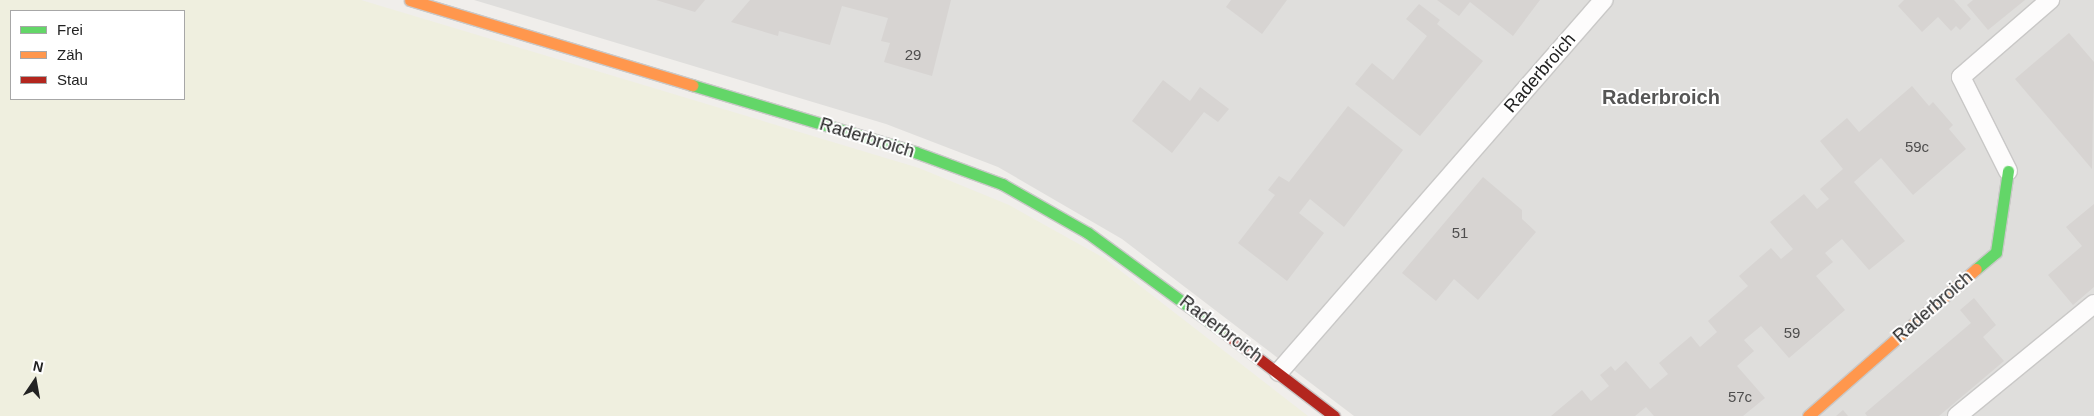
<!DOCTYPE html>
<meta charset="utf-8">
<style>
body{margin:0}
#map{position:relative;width:2094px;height:416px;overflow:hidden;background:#f0eeeb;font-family:Arial,sans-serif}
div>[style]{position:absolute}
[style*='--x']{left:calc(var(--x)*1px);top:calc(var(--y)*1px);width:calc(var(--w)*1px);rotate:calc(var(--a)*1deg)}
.residential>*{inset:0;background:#dfdedc}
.farmland>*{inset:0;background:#efefdf}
.building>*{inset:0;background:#d7d4d2}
.roads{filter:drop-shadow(1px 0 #c9c8c7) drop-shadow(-1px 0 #c9c8c7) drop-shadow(0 1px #c9c8c7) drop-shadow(0 -1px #c9c8c7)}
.lane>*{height:18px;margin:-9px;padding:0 9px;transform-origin:9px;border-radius:9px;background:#fdfcfc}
.fast>*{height:11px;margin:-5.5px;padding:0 5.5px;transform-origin:5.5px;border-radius:5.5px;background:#63d668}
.slow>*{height:11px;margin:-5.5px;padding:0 5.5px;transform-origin:5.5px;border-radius:5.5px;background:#ff974d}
.jam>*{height:11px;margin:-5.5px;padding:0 5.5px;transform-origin:5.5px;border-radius:5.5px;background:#b3261e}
span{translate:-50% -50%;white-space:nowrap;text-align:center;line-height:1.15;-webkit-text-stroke:4px #fff;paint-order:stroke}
.number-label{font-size:15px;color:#4f4e4e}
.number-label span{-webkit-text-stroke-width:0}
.street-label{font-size:18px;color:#222}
.quarter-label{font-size:20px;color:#555;font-weight:700}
.legend{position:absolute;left:10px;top:10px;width:175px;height:90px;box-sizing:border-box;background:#fff;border:1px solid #a7a7a7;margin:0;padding:6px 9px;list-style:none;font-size:15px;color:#222}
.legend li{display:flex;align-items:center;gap:10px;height:25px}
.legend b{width:25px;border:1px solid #a7a7a7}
.north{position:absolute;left:10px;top:356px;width:50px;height:50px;-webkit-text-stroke:4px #fff;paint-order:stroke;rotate:12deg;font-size:14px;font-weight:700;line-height:20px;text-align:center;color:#222}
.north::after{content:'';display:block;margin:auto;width:18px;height:22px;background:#222;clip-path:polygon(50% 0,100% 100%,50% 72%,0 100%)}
</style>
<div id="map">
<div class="residential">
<i style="clip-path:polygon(474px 0,2094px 0,2094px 416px,1354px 416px,1122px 239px,998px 167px,886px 124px)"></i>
</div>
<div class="farmland">
<i style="clip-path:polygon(evenodd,0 0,361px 0,919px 168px,1009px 205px,1104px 258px,1308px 416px,0 416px,0 0,11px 11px,184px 11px,184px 99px,11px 99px,11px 11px)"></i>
</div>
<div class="building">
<i style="clip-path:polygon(656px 0,705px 0,695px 12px)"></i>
<i style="clip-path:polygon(750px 0,951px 0,932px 76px,884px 62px,890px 43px,881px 41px,888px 18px,842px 6px,830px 45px,779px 31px,778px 36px,731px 22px)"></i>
<i style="clip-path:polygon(1231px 0,1287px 0,1262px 34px,1226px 7px)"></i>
<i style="clip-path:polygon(1437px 0,1540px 0,1513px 36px,1470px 2px,1459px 16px)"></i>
<i style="clip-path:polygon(1904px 0,1954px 0,1971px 19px,1960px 30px,1956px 26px,1951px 31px,1938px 17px,1922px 32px,1898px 6px)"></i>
<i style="clip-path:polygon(1973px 0,2025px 0,1988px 30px,1967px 5px)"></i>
<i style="clip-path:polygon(1419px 4px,1440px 20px,1437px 24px,1483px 61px,1420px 136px,1355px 84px,1372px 63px,1393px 80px,1427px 36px,1406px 19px)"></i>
<i style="clip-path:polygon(2069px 33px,2094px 62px,2092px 169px,2015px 79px)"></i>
<i style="clip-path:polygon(1163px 80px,1190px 101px,1200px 87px,1229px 109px,1218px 122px,1204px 112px,1172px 153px,1132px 121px)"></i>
<i style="clip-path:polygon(1912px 86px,1929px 106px,1933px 102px,1953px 125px,1949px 129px,1966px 149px,1913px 195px,1881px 158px,1854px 182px,1905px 241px,1869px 270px,1842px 239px,1825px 253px,1833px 262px,1816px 276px,1845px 310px,1789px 358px,1761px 326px,1744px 340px,1754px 351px,1737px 366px,1765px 398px,1743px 416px,1654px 416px,1646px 407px,1635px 416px,1551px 416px,1582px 390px,1591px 401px,1609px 386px,1600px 375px,1611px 366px,1615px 371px,1626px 361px,1650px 389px,1668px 374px,1659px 363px,1691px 336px,1700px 347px,1717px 332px,1708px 321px,1748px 286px,1739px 276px,1771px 248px,1781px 259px,1793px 249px,1770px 222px,1804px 194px,1817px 209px,1829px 199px,1820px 189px,1843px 169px,1820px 141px,1847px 118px,1859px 132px)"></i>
<i style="clip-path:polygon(1348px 106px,1403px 150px,1344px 227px,1310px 199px,1299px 213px,1324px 233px,1287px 281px,1238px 243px,1275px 195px,1268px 190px,1279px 176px,1289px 182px)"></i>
<i style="clip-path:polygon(1483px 177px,1522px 210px,1522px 219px,1536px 232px,1478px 300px,1454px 279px,1436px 301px,1402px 273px)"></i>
<i style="clip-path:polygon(2094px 204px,2094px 287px,2073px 305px,2048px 275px,2082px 246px,2066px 227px)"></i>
<i style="clip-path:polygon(1974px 298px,1996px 325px,1983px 337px,2004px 361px,1939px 416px,1867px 416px,1865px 413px,1971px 323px,1960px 310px)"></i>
<i style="clip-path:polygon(1843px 410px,1848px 416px,1836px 416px)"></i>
</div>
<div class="roads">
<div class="lane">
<i style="--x:2008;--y:171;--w:105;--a:-116.6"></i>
<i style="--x:1961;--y:77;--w:118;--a:-40.9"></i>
<i style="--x:1279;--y:372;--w:494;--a:-48.9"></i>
<i style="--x:1957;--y:416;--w:177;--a:-39.3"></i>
</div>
<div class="fast">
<i style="--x:692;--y:85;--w:233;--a:16.7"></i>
<i style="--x:915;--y:152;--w:93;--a:20.2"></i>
<i style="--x:1002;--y:184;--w:99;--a:29.7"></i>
<i style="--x:1088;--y:233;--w:175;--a:36.1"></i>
<i style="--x:1976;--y:269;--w:26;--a:-40"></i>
<i style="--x:1996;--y:252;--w:82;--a:-81.6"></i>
</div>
<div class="slow">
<i style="--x:410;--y:0;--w:295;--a:16.8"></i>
<i style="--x:1808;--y:416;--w:223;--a:-41.2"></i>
</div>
<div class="jam">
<i style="--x:1229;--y:336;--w:132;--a:37.3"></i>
</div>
</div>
<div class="number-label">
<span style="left:913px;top:55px">29</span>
<span style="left:1917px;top:147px">59c</span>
<span style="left:1460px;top:233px">51</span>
<span style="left:1792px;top:333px">59</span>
<span style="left:1740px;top:397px">57c</span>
</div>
<div class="street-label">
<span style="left:1540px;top:73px;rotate:-49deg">Raderbroich</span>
<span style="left:867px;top:138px;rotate:17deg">Raderbroich</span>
<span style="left:1933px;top:307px;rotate:-41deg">Raderbroich</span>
<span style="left:1221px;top:329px;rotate:37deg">Raderbroich</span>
</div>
<div class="quarter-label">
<span style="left:1661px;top:97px">Raderbroich</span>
</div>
<ul class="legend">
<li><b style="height:6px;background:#63d668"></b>Frei</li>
<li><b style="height:6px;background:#ff974d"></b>Zäh</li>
<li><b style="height:6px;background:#b3261e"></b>Stau</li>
</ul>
<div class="north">N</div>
</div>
